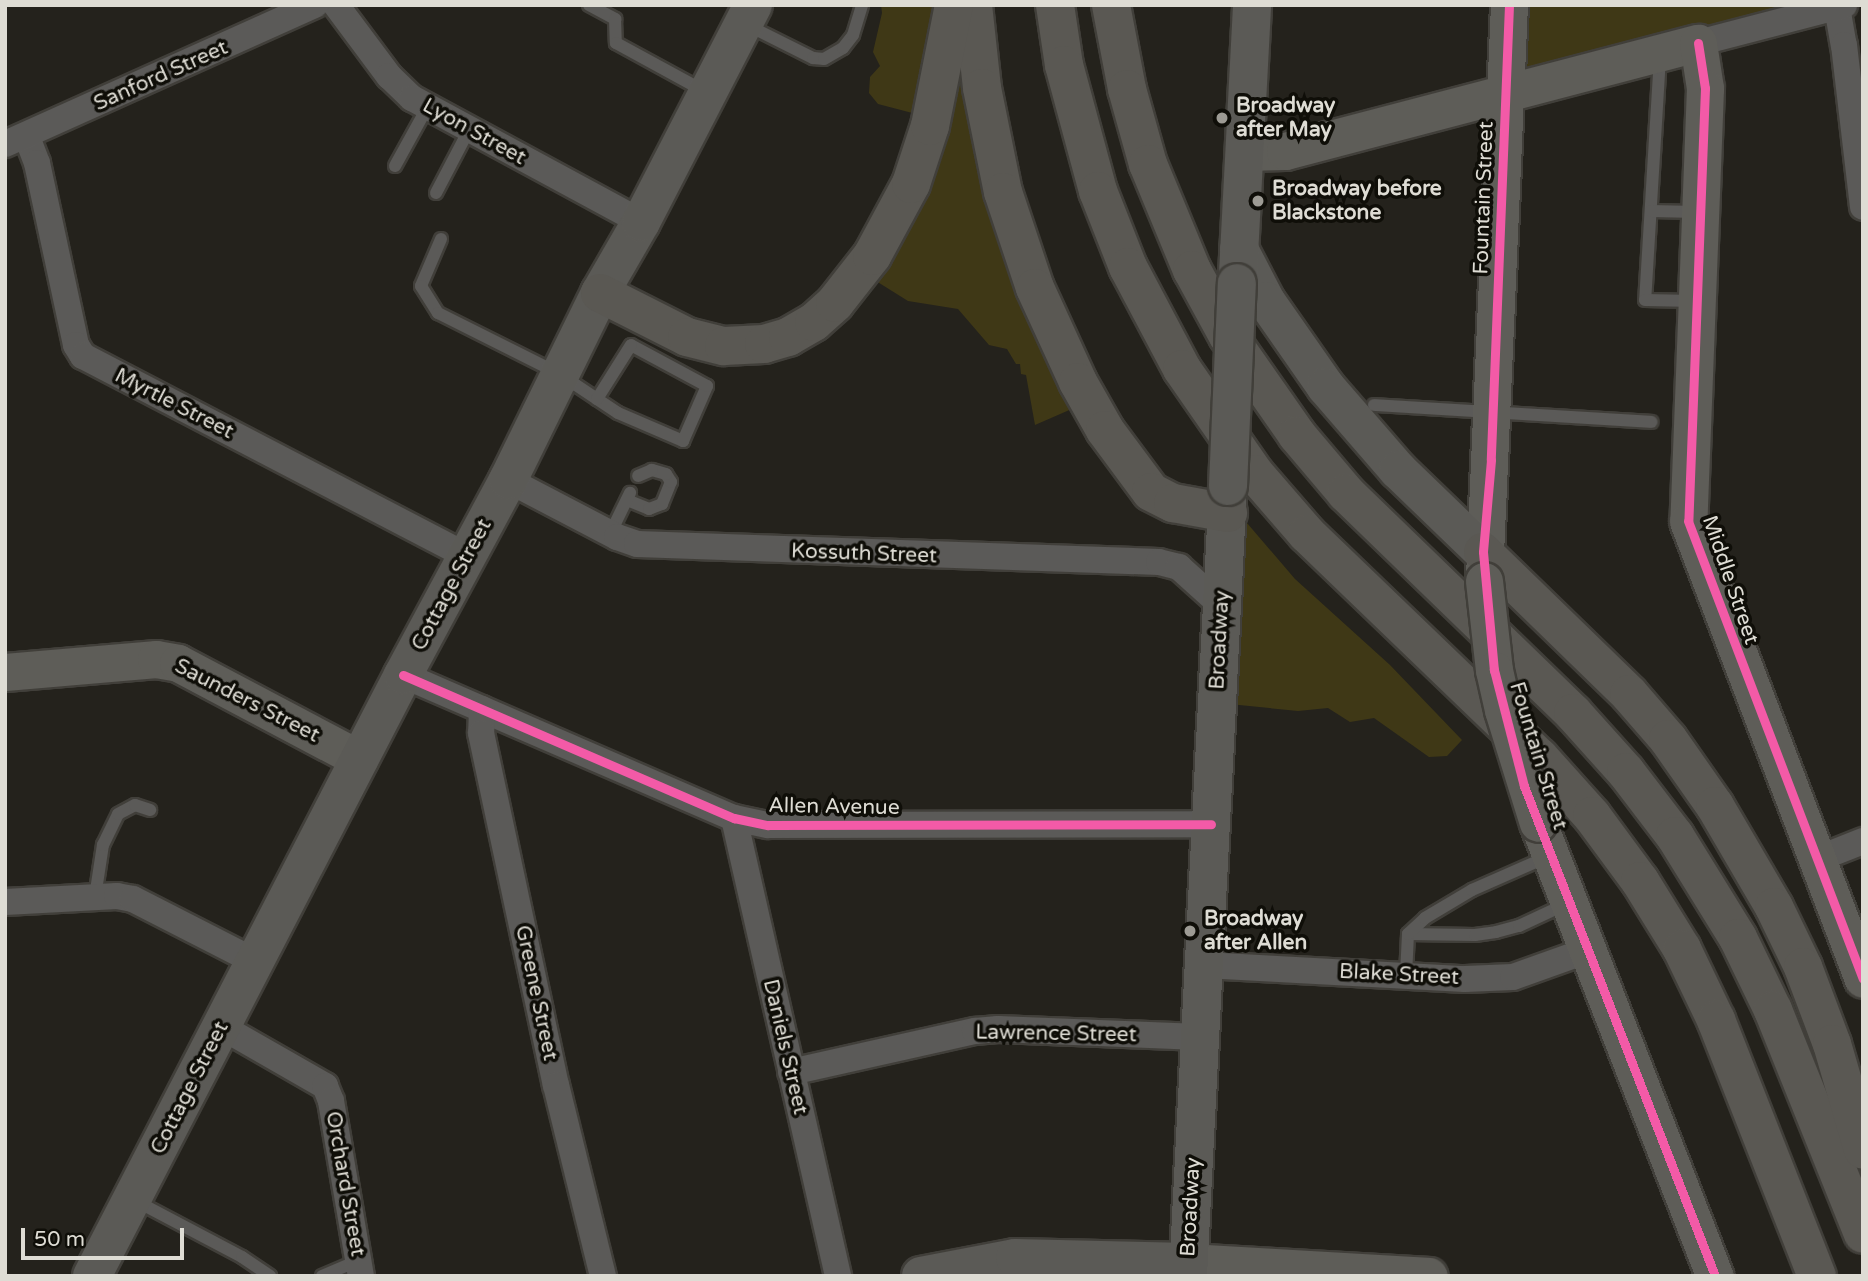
<!DOCTYPE html>
<style>
body{margin:0}
#map{position:relative;width:1868px;height:1281px;overflow:hidden;background:#24221c;font-family:"Varela Round",sans-serif}
div>[style]{position:absolute}
[style*='--x']{left:calc(var(--x)*1px);top:calc(var(--y)*1px);width:calc(var(--w)*1px);rotate:calc(var(--a)*1deg)}
.green>*{inset:0;background:#3f3816}
.roads{filter:drop-shadow(2px 0 #413f3a) drop-shadow(-2px 0 #413f3a) drop-shadow(0 2px #413f3a) drop-shadow(0 -2px #413f3a)}
.lane>*{height:12px;margin:-6px;padding:0 6px;transform-origin:6px;border-radius:6px;background:#5b5a58}
.street>*{height:26px;margin:-13px;padding:0 13px;transform-origin:13px;border-radius:13px;background:#5b5a58}
.secondary>*{height:37px;margin:-18.5px;padding:0 18.5px;transform-origin:18.5px;border-radius:18.5px;background:#5e5d58}
.primary>*{height:38px;margin:-19px;padding:0 19px;transform-origin:19px;border-radius:19px;background:#5b5a56}
.highway>*{height:38px;margin:-19px;padding:0 19px;transform-origin:19px;border-radius:19px;background:#5a5853}
.bridges{filter:drop-shadow(2px 0 #413f3a) drop-shadow(-2px 0 #413f3a) drop-shadow(0 2px #413f3a) drop-shadow(0 -2px #413f3a)}
.secondary-bridge>*{height:37px;margin:-18.5px;padding:0 18.5px;transform-origin:18.5px;border-radius:18.5px;background:#5e5d58}
.primary-bridge>*{height:38px;margin:-19px;padding:0 19px;transform-origin:19px;border-radius:19px;background:#5b5a56}
.cycleway>*{height:9px;margin:-4.5px;padding:0 4.5px;transform-origin:4.5px;border-radius:4.5px;background:#f35aa7}
.dots>*{width:19px;height:19px;translate:-50% -50%;box-sizing:border-box;border:4px solid #0f0e08;border-radius:50%}
span{translate:-50% -50%;white-space:nowrap;text-align:center;line-height:1.15;-webkit-text-stroke:7px #0f0e08;paint-order:stroke}
.street-label{font-size:21px;color:#dedcd4}
.poi-label{font-size:21px;color:#dedcd4;font-weight:700}
.left{translate:0 -50%;text-align:left}
.frame{position:absolute;inset:0;border:7px solid #dedcd4;pointer-events:none}
.scale{position:absolute;left:21px;top:1228px;width:163px;height:32px;box-sizing:border-box;border:4px solid #dedcd4;border-top:0;padding-left:9px;font-size:21px;line-height:24px;white-space:nowrap;color:#dedcd4;-webkit-text-stroke:5px #0f0e08;paint-order:stroke}
</style>
<div id="map">
<div class="green">
<i style="clip-path:polygon(881px 5px,954px 5px,1090px 401px,1035px 425px,1026px 375px,1021px 374px,1020px 364px,1016px 364px,1007px 349px,989px 345px,958px 309px,908px 301px,860px 271px,920px 115px,878px 104px,869px 93px,870px 77px,880px 66px,873px 52px,882px 13px)"></i>
<i style="clip-path:polygon(1509px 5px,1825px 5px,1510px 82px)"></i>
<i style="clip-path:polygon(1230px 498px,1247px 523px,1295px 579px,1390px 665px,1462px 740px,1447px 756px,1429px 757px,1374px 718px,1350px 722px,1328px 708px,1298px 711px,1219px 703px)"></i>
</div>
<div class="roads">
<div class="lane">
<i style="--x:589;--y:5;--w:30;--a:28"></i>
<i style="--x:615;--y:19;--w:24;--a:88"></i>
<i style="--x:616;--y:43;--w:100;--a:28.6"></i>
<i style="--x:747;--y:25;--w:74;--a:26.6"></i>
<i style="--x:813;--y:58;--w:11;--a:5"></i>
<i style="--x:824;--y:59;--w:22;--a:-30"></i>
<i style="--x:843;--y:48;--w:16;--a:-52"></i>
<i style="--x:853;--y:35;--w:31;--a:-73"></i>
<i style="--x:1660;--y:57;--w:243;--a:93.5"></i>
<i style="--x:1645;--y:300;--w:50;--a:1.1"></i>
<i style="--x:395;--y:166;--w:66;--a:-61.1"></i>
<i style="--x:436;--y:193;--w:71;--a:-62.4"></i>
<i style="--x:1651;--y:211;--w:46;--a:1.2"></i>
<i style="--x:441;--y:239;--w:51;--a:113.1"></i>
<i style="--x:421;--y:286;--w:32;--a:58"></i>
<i style="--x:438;--y:313;--w:136;--a:26.6"></i>
<i style="--x:560;--y:374;--w:19;--a:35"></i>
<i style="--x:576;--y:385;--w:50;--a:33.7"></i>
<i style="--x:618;--y:413;--w:71;--a:23.3"></i>
<i style="--x:683;--y:441;--w:60;--a:-66.4"></i>
<i style="--x:707;--y:386;--w:86;--a:-151.7"></i>
<i style="--x:631;--y:345;--w:64;--a:122.2"></i>
<i style="--x:1374;--y:405;--w:278;--a:3.5"></i>
<i style="--x:627;--y:500;--w:24;--a:22"></i>
<i style="--x:649;--y:509;--w:14;--a:-21"></i>
<i style="--x:662;--y:504;--w:24;--a:-68"></i>
<i style="--x:671;--y:482;--w:9;--a:-122"></i>
<i style="--x:666;--y:474;--w:15;--a:-164"></i>
<i style="--x:652;--y:470;--w:15;--a:157"></i>
<i style="--x:610;--y:534;--w:46;--a:-64"></i>
<i style="--x:95;--y:897;--w:53;--a:-81.3"></i>
<i style="--x:103;--y:845;--w:34;--a:-64"></i>
<i style="--x:118;--y:814;--w:19;--a:-28"></i>
<i style="--x:135;--y:805;--w:16;--a:18"></i>
<i style="--x:1408;--y:934;--w:67;--a:0.9"></i>
<i style="--x:1475;--y:935;--w:21;--a:-8"></i>
<i style="--x:1496;--y:932;--w:24;--a:-15"></i>
<i style="--x:1519;--y:926;--w:52;--a:-25.1"></i>
<i style="--x:1406;--y:975;--w:41;--a:-87.2"></i>
<i style="--x:1408;--y:934;--w:23;--a:-43"></i>
<i style="--x:1425;--y:918;--w:55;--a:-30.8"></i>
<i style="--x:1472;--y:890;--w:82;--a:-23.7"></i>
<i style="--x:136;--y:1201;--w:120;--a:27.8"></i>
<i style="--x:242;--y:1257;--w:34;--a:34"></i>
<i style="--x:322;--y:1276;--w:39;--a:-23"></i>
</div>
<div class="street">
<i style="--x:336;--y:5;--w:89;--a:53.3"></i>
<i style="--x:389;--y:76;--w:32;--a:44"></i>
<i style="--x:412;--y:98;--w:260;--a:28.4"></i>
<i style="--x:1837;--y:7;--w:39;--a:80"></i>
<i style="--x:1844;--y:45;--w:163;--a:83.3"></i>
<i style="--x:1698;--y:43;--w:151;--a:-14.6"></i>
<i style="--x:27;--y:137;--w:28;--a:69"></i>
<i style="--x:37;--y:163;--w:186;--a:77.9"></i>
<i style="--x:76;--y:345;--w:13;--a:58"></i>
<i style="--x:83;--y:356;--w:433;--a:27.5"></i>
<i style="--x:5;--y:144;--w:340;--a:-24.2"></i>
<i style="--x:508;--y:480;--w:123;--a:27.6"></i>
<i style="--x:617;--y:537;--w:21;--a:19"></i>
<i style="--x:637;--y:544;--w:522;--a:1.97"></i>
<i style="--x:1159;--y:562;--w:21;--a:14"></i>
<i style="--x:1179;--y:567;--w:57;--a:42.1"></i>
<i style="--x:403;--y:675;--w:361;--a:23.4"></i>
<i style="--x:734;--y:818;--w:35;--a:12"></i>
<i style="--x:768;--y:825;--w:443;--a:-0.1"></i>
<i style="--x:482;--y:709;--w:24;--a:92"></i>
<i style="--x:481;--y:733;--w:360;--a:78"></i>
<i style="--x:556;--y:1085;--w:197;--a:76.2"></i>
<i style="--x:734;--y:818;--w:470;--a:77.2"></i>
<i style="--x:1815;--y:860;--w:52;--a:-21.6"></i>
<i style="--x:5;--y:902;--w:112;--a:-3.1"></i>
<i style="--x:117;--y:896;--w:16;--a:11"></i>
<i style="--x:133;--y:899;--w:136;--a:27.1"></i>
<i style="--x:1204;--y:965;--w:261;--a:3.1"></i>
<i style="--x:1465;--y:979;--w:48;--a:-2.4"></i>
<i style="--x:1513;--y:977;--w:81;--a:-19.6"></i>
<i style="--x:222;--y:1027;--w:119;--a:29.8"></i>
<i style="--x:325;--y:1086;--w:16;--a:68"></i>
<i style="--x:331;--y:1101;--w:178;--a:80.3"></i>
<i style="--x:791;--y:1072;--w:189;--a:-12.6"></i>
<i style="--x:975;--y:1031;--w:23;--a:-5"></i>
<i style="--x:998;--y:1029;--w:202;--a:2.3"></i>
</div>
<div class="secondary">
<i style="--x:1244;--y:152;--w:41;--a:-1.4"></i>
<i style="--x:1285;--y:151;--w:427;--a:-14.7"></i>
<i style="--x:1698;--y:43;--w:46;--a:81.2"></i>
<i style="--x:1705;--y:88;--w:433;--a:92.2"></i>
<i style="--x:1688;--y:521;--w:490;--a:69.1"></i>
<i style="--x:1484;--y:577;--w:573;--a:-87.5"></i>
<i style="--x:5;--y:672;--w:152;--a:-4.9"></i>
<i style="--x:156;--y:659;--w:22;--a:10"></i>
<i style="--x:178;--y:663;--w:205;--a:27.9"></i>
<i style="--x:1538;--y:823;--w:486;--a:68.7"></i>
<i style="--x:1189;--y:1262;--w:240;--a:3.3"></i>
</div>
<div class="primary">
<i style="--x:1239;--y:249;--w:59;--a:62.6"></i>
<i style="--x:1266;--y:301;--w:105;--a:55.1"></i>
<i style="--x:1326;--y:387;--w:110;--a:49.1"></i>
<i style="--x:1398;--y:470;--w:118;--a:44"></i>
<i style="--x:1238;--y:274;--w:269;--a:-87"></i>
<i style="--x:92;--y:1276;--w:677;--a:-62.64"></i>
<i style="--x:403;--y:675;--w:221;--a:-61.7"></i>
<i style="--x:508;--y:480;--w:208;--a:-63.8"></i>
<i style="--x:600;--y:293;--w:82;--a:-60"></i>
<i style="--x:641;--y:222;--w:244;--a:-62.7"></i>
<i style="--x:921;--y:1276;--w:96;--a:-10.8"></i>
<i style="--x:1015;--y:1258;--w:174;--a:1.3"></i>
<i style="--x:1188;--y:1276;--w:791;--a:-87.1"></i>
</div>
<div class="highway">
<i style="--x:973;--y:5;--w:83;--a:83.8"></i>
<i style="--x:982;--y:88;--w:106;--a:78.6"></i>
<i style="--x:1003;--y:192;--w:101;--a:71.6"></i>
<i style="--x:1035;--y:288;--w:103;--a:65.4"></i>
<i style="--x:1078;--y:382;--w:55;--a:60.6"></i>
<i style="--x:1105;--y:430;--w:77;--a:53.4"></i>
<i style="--x:1151;--y:492;--w:25;--a:27"></i>
<i style="--x:1173;--y:503;--w:56;--a:10.3"></i>
<i style="--x:1055;--y:5;--w:61;--a:81.5"></i>
<i style="--x:1064;--y:65;--w:131;--a:74.9"></i>
<i style="--x:1098;--y:191;--w:82;--a:68.5"></i>
<i style="--x:1128;--y:267;--w:115;--a:62.1"></i>
<i style="--x:1182;--y:369;--w:128;--a:55.2"></i>
<i style="--x:1255;--y:474;--w:79;--a:49.1"></i>
<i style="--x:1307;--y:534;--w:322;--a:43.9"></i>
<i style="--x:1539;--y:757;--w:79;--a:48.1"></i>
<i style="--x:1592;--y:816;--w:81;--a:53.6"></i>
<i style="--x:1640;--y:881;--w:80;--a:58.3"></i>
<i style="--x:1682;--y:949;--w:79;--a:64.4"></i>
<i style="--x:1716;--y:1020;--w:275;--a:68.5"></i>
<i style="--x:1111;--y:5;--w:86;--a:79.2"></i>
<i style="--x:1127;--y:89;--w:78;--a:74.4"></i>
<i style="--x:1148;--y:164;--w:115;--a:67.5"></i>
<i style="--x:1192;--y:270;--w:75;--a:61.4"></i>
<i style="--x:1228;--y:336;--w:121;--a:55.1"></i>
<i style="--x:1297;--y:435;--w:76;--a:49.8"></i>
<i style="--x:1346;--y:493;--w:316;--a:44.1"></i>
<i style="--x:1573;--y:713;--w:79;--a:48.1"></i>
<i style="--x:1626;--y:772;--w:81;--a:52.6"></i>
<i style="--x:1675;--y:836;--w:120;--a:58.3"></i>
<i style="--x:1738;--y:938;--w:80;--a:64.1"></i>
<i style="--x:1773;--y:1010;--w:241;--a:68.1"></i>
<i style="--x:600;--y:293;--w:97;--a:26.8"></i>
<i style="--x:687;--y:337;--w:38;--a:14"></i>
<i style="--x:724;--y:346;--w:40;--a:-2.9"></i>
<i style="--x:764;--y:344;--w:25;--a:-16"></i>
<i style="--x:788;--y:337;--w:30;--a:-30"></i>
<i style="--x:814;--y:322;--w:28;--a:-42"></i>
<i style="--x:835;--y:303;--w:60;--a:-51.8"></i>
<i style="--x:872;--y:256;--w:82;--a:-61.6"></i>
<i style="--x:911;--y:184;--w:61;--a:-71.9"></i>
<i style="--x:930;--y:126;--w:123;--a:-78.8"></i>
<i style="--x:1483;--y:552;--w:204;--a:44.2"></i>
<i style="--x:1629;--y:694;--w:60;--a:49.1"></i>
<i style="--x:1668;--y:739;--w:82;--a:55"></i>
<i style="--x:1715;--y:806;--w:117;--a:59.7"></i>
<i style="--x:1774;--y:907;--w:67;--a:64.2"></i>
<i style="--x:1803;--y:967;--w:82;--a:69.4"></i>
<i style="--x:1832;--y:1044;--w:110;--a:73.7"></i>
</div>
</div>
<div class="bridges">
<div class="secondary-bridge">
<i style="--x:1484;--y:581;--w:90;--a:83.6"></i>
<i style="--x:1494;--y:670;--w:41;--a:77.3"></i>
<i style="--x:1503;--y:710;--w:118;--a:72.8"></i>
</div>
<div class="primary-bridge">
<i style="--x:1228;--y:486;--w:203;--a:-87.5"></i>
</div>
</div>
<div class="cycleway">
<i style="--x:1509;--y:5;--w:455;--a:92.3"></i>
<i style="--x:1491;--y:460;--w:92;--a:95"></i>
<i style="--x:1483;--y:552;--w:119;--a:84.7"></i>
<i style="--x:1494;--y:670;--w:120;--a:75.5"></i>
<i style="--x:1524;--y:786;--w:526;--a:68.7"></i>
<i style="--x:1698;--y:43;--w:46;--a:81.2"></i>
<i style="--x:1705;--y:88;--w:433;--a:92.2"></i>
<i style="--x:1688;--y:521;--w:490;--a:69.1"></i>
<i style="--x:403;--y:675;--w:361;--a:23.4"></i>
<i style="--x:734;--y:818;--w:35;--a:12"></i>
<i style="--x:768;--y:825;--w:443;--a:-0.1"></i>
</div>
<div class="dots">
<i style="left:1222px;top:118px;background:#9d9b94"></i>
<i style="left:1258px;top:201px;background:#9d9b94"></i>
<i style="left:1190px;top:931px;background:#9d9b94"></i>
</div>
<div class="street-label">
<span style="left:161px;top:76px;rotate:-24deg">Sanford Street</span>
<span style="left:474px;top:132px;rotate:29deg">Lyon Street</span>
<span style="left:1484px;top:198px;rotate:-88deg">Fountain Street</span>
<span style="left:174px;top:404px;rotate:27deg">Myrtle Street</span>
<span style="left:864px;top:554px;rotate:2deg">Kossuth Street</span>
<span style="left:1730px;top:580px;rotate:71deg">Middle Street</span>
<span style="left:452px;top:585px;rotate:-62deg">Cottage Street</span>
<span style="left:1220px;top:640px;rotate:-87deg">Broadway</span>
<span style="left:247px;top:701px;rotate:27deg">Saunders Street</span>
<span style="left:1538px;top:756px;rotate:73deg">Fountain Street</span>
<span style="left:834px;top:807px;rotate:1deg">Allen Avenue</span>
<span style="left:1399px;top:975px;rotate:3deg">Blake Street</span>
<span style="left:536px;top:993px;rotate:78deg">Greene Street</span>
<span style="left:1056px;top:1034px;rotate:1deg">Lawrence Street</span>
<span style="left:785px;top:1047px;rotate:77deg">Daniels Street</span>
<span style="left:190px;top:1088px;rotate:-63deg">Cottage Street</span>
<span style="left:345px;top:1184px;rotate:80deg">Orchard Street</span>
<span style="left:1191px;top:1207px;rotate:-87deg">Broadway</span>
</div>
<div class="poi-label">
<span class="left" style="left:1236px;top:118px">Broadway<br>after May</span>
<span class="left" style="left:1272px;top:201px">Broadway before<br>Blackstone</span>
<span class="left" style="left:1204px;top:931px">Broadway<br>after Allen</span>
</div>
<div class="frame"></div>
<div class="scale">50 m</div>
</div>
